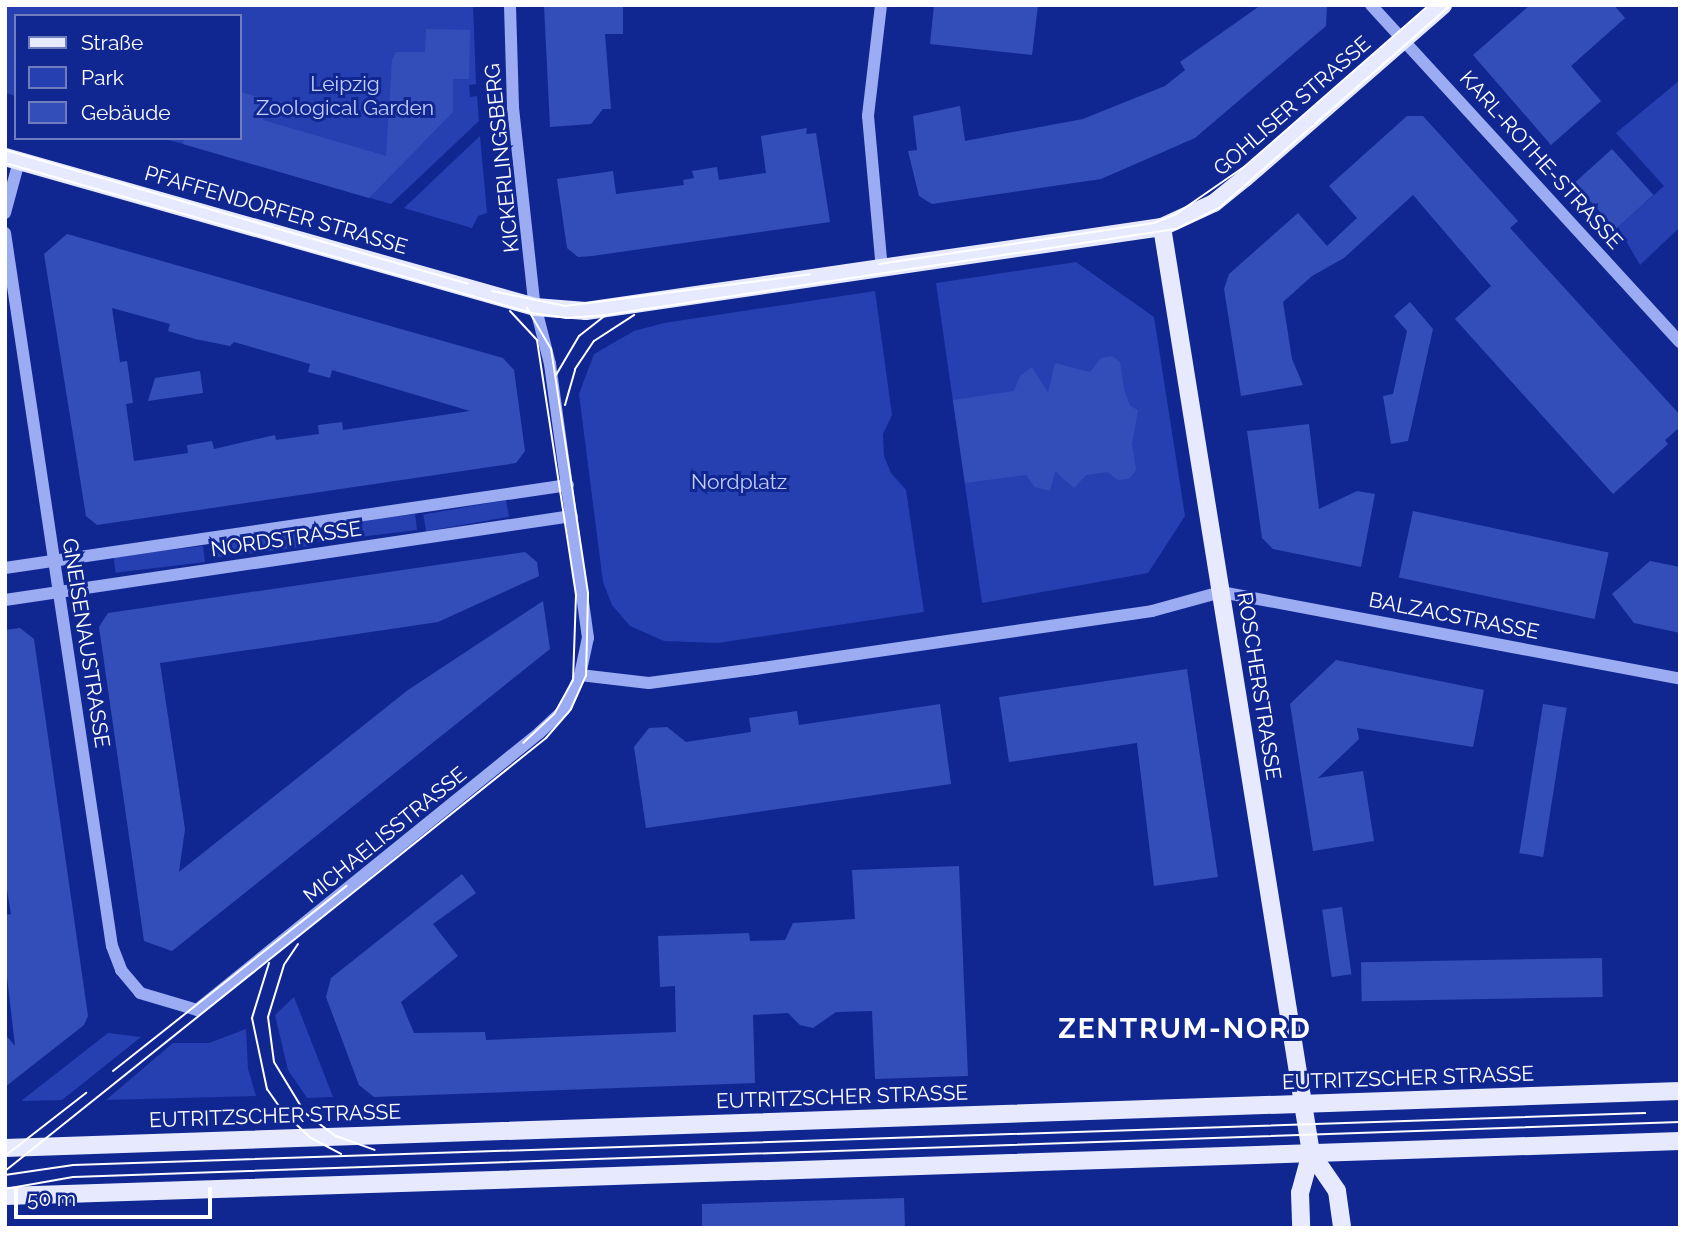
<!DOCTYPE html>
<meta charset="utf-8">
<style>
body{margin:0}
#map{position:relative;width:1685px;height:1233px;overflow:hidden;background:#102791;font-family:Raleway,sans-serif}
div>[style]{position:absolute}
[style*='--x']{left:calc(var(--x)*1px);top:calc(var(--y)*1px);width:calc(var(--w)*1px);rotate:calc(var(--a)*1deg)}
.green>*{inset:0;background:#2640b2;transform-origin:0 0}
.building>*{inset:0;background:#344eb9;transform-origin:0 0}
.minor>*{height:12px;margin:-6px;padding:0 6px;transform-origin:6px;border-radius:6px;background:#9bacf3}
.major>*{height:18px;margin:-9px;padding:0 9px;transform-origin:9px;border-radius:9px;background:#e7eaff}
.tram>*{height:2px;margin:-1px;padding:0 1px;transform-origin:1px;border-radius:1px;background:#fff}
span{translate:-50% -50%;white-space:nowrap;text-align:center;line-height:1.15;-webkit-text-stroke:6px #102791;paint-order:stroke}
.park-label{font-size:21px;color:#c3cefd}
.street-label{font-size:21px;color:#fff}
.district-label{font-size:28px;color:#fff;font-weight:700;letter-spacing:2px}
.frame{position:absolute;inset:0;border:7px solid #fff;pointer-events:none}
.legend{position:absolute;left:14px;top:14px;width:228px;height:126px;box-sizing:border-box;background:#102791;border:2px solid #707dbd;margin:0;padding:9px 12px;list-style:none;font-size:21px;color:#fff}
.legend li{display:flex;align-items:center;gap:14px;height:35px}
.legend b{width:35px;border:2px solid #707dbd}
.scale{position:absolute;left:14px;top:1187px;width:198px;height:32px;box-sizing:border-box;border:4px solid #fff;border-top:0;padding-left:9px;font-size:21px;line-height:24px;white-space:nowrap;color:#fff;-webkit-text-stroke:5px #102791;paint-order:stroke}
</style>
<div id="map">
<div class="green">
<i style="clip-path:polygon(5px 5px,473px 5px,476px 84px,469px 85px,470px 97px,477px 96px,479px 121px,391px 204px,162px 138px,240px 138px,240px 16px,16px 16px,16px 96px,5px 93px)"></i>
<i style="clip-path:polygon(1680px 80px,1680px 227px,1640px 265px,1618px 227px,1664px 186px,1616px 133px)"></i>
<i style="clip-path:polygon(480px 136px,487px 213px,478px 216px,472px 228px,404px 208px)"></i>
<i style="clip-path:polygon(1076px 262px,1154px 317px,1185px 516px,1148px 573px,982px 603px,936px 283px)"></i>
<i style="clip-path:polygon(875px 291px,892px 415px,883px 434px,884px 456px,891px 473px,906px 490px,924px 612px,718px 643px,664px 641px,630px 626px,612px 605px,603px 582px,579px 394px,594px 354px,634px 331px,664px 323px)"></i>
<i style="left:506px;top:500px;width:17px;height:84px;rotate:80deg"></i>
<i style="left:415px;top:514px;width:16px;height:99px;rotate:83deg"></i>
<i style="left:309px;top:530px;width:16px;height:99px;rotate:83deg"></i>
<i style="left:203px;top:546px;width:16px;height:90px;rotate:83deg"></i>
<i style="clip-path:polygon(294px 997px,333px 1097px,307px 1098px,288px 1070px,275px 1015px)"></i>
<i style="clip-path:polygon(246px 1029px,248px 1069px,256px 1096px,106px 1100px,173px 1043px,209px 1043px)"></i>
<i style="clip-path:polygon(108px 1033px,141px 1037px,62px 1100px,21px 1101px)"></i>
</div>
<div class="building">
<i style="clip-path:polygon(544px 5px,623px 5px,623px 34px,605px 34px,611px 109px,603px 109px,591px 124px,550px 127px)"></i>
<i style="clip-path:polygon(934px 5px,1038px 5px,1032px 55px,930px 44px)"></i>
<i style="clip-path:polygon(1261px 5px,1327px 5px,1326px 26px,1195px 138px,1101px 179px,932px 204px,919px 196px,908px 151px,917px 150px,913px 116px,960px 106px,965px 141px,1083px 119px,1165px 86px,1185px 70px,1180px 62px)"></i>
<i style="clip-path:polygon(1530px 5px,1614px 5px,1625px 18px,1571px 66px,1601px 101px,1551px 145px,1473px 55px)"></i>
<i style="clip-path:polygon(426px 29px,470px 30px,469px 79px,453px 79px,453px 112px,369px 198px,183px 144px,184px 138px,240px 138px,240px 92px,269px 100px,263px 120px,386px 156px,392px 60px,396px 52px,425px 52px)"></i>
<i style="clip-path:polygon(1407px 116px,1423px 116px,1518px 221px,1510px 228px,1680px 415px,1680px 427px,1665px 440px,1668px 444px,1613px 494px,1455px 319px,1491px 286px,1413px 195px,1344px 258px,1312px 276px,1283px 302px,1292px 359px,1303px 385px,1241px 396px,1224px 289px,1229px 274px,1298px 213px,1327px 246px,1357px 218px,1329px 186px)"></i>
<i style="clip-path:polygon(807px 128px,806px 134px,816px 133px,830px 222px,592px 256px,578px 257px,567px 248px,557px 179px,613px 171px,616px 194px,684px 185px,683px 180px,694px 178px,692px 171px,717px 167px,719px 180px,766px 173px,761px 136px)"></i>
<i style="left:1612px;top:149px;width:62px;height:51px;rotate:48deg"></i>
<i style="clip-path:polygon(evenodd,67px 234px,503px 358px,514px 370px,525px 451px,516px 463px,97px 525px,86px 516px,44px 254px,67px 234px,112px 308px,170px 324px,168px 331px,195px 339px,230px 346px,234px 342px,310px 364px,308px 372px,330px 378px,332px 370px,470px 411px,343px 430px,342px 422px,318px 425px,319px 434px,276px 440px,275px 435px,214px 449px,212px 441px,187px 445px,188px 453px,134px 461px,126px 404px,133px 403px,127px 361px,120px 362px,112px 308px)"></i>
<i style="clip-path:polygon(1410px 302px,1433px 329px,1408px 441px,1391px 444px,1383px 396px,1393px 394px,1407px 331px,1394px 316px)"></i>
<i style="clip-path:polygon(1112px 356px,1120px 362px,1124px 389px,1130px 406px,1138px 410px,1132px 444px,1136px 470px,1129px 479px,1118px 480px,1107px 472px,1086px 475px,1074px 488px,1055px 471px,1050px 491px,1035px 487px,1026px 475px,965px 483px,953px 400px,1014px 391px,1020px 376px,1032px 367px,1048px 393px,1055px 363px,1090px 372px,1101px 358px)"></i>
<i style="clip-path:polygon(200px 371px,203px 393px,148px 401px,155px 378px)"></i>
<i style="clip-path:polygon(1309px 424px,1319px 509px,1357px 491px,1375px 494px,1361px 567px,1273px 549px,1262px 538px,1247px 431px)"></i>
<i style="left:1413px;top:511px;width:200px;height:68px;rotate:12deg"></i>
<i style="clip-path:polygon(525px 552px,537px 562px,539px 576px,438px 622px,160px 663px,185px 829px,179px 872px,408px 690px,543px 601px,550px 649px,172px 951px,144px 941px,99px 627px,108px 613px)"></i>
<i style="clip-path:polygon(1650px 561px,1680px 567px,1680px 633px,1634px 623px,1612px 594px)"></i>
<i style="clip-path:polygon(20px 628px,34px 639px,88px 1016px,84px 1025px,5px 1087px,5px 1034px,15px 1046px,5px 960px,5px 915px,11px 914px,5px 878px,5px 630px)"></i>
<i style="clip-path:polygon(1336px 660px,1484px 690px,1473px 747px,1357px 728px,1359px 739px,1318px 778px,1363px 771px,1374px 841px,1313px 851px,1290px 704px)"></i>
<i style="clip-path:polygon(1187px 669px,1218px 877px,1154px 886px,1137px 743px,1009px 762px,999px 697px)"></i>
<i style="clip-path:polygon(940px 704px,951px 784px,646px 828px,634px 747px,649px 728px,667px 727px,686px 742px,751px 732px,749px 718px,797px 711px,799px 725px)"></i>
<i style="left:1543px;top:704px;width:24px;height:151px;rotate:9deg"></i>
<i style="clip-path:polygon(959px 866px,968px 1076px,875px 1079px,872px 1011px,836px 1012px,813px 1028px,800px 1025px,788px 1013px,753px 1015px,755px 1083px,374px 1097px,359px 1085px,326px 997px,331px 978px,462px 874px,476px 893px,433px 924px,458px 956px,401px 1002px,414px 1033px,485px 1032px,486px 1040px,676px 1032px,675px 986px,660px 987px,658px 936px,749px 933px,750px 941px,785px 940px,793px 923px,855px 919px,852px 870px)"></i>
<i style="left:1342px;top:907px;width:68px;height:20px;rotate:82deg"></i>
<i style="left:1602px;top:958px;width:39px;height:241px;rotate:89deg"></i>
<i style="clip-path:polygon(904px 1198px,905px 1228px,702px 1228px,702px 1204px)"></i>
</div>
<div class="minor">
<i style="--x:881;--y:5;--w:112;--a:96.7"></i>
<i style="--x:868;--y:116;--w:154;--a:84.8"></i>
<i style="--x:1371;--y:5;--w:457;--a:47.5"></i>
<i style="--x:5;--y:213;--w:54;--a:-74.9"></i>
<i style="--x:5;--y:233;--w:721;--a:81.47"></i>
<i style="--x:112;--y:946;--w:26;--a:69"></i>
<i style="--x:121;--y:970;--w:30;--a:50"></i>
<i style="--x:140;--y:993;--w:59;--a:16.6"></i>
<i style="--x:197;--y:1010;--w:440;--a:-39"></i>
<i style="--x:539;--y:733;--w:34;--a:-43"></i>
<i style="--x:564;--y:710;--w:38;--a:-65"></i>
<i style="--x:580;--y:675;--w:38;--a:-78"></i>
<i style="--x:588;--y:638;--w:277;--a:-97.9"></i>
<i style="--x:550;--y:364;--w:65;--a:-104.3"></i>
<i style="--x:534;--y:301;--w:195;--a:-96.2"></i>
<i style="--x:513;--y:107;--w:102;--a:-91.7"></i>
<i style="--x:5;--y:568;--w:569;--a:-8.39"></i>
<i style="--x:5;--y:600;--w:573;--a:-8.43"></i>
<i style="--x:580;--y:675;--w:69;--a:6.6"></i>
<i style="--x:649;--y:683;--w:107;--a:-7.5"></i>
<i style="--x:755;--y:669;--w:401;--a:-8.3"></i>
<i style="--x:1152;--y:611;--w:72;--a:-15.4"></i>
<i style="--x:1221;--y:592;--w:467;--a:10.7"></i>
</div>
<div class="major">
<i style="--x:5;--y:157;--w:551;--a:15.8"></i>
<i style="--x:535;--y:307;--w:51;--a:4.5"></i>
<i style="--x:586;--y:311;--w:582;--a:-8.3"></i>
<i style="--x:1162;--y:227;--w:57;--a:-24.8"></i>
<i style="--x:1214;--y:203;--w:40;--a:-39"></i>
<i style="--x:1245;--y:178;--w:263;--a:-41.1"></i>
<i style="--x:1162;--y:227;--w:938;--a:80.86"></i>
<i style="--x:1311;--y:1153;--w:41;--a:105.4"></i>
<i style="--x:1300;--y:1193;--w:35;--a:88"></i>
<i style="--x:5;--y:1148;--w:1676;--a:-1.95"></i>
<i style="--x:1311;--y:1153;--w:46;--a:55.6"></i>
<i style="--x:1337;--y:1191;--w:37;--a:82"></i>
<i style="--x:5;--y:1196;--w:1676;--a:-1.88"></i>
</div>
<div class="tram">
<i style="--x:5;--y:150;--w:482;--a:16.1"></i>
<i style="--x:5;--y:163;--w:548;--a:15.89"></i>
<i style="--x:532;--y:313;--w:34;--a:8"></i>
<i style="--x:566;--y:318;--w:40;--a:-4.3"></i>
<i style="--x:606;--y:315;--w:576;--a:-8.58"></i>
<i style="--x:1176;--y:229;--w:48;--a:-26"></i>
<i style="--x:1219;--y:208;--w:308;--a:-41.2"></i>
<i style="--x:879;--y:264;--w:278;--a:-8.5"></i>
<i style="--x:1154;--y:223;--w:24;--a:-22"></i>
<i style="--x:1176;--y:214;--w:83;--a:-34.7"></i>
<i style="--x:1244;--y:167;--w:246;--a:-41.2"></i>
<i style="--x:492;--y:291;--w:75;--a:11.6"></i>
<i style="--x:565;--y:306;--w:247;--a:-7.4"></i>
<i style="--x:510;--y:311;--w:40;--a:47"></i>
<i style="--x:537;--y:340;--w:258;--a:81.3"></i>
<i style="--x:576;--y:595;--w:85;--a:92"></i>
<i style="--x:573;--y:680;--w:39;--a:119"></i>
<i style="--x:554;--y:714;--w:42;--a:136.9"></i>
<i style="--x:556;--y:375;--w:45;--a:-59.5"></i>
<i style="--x:579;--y:336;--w:34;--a:-38"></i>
<i style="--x:565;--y:405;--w:37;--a:-74"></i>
<i style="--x:575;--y:369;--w:34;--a:-56"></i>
<i style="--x:594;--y:341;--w:48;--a:-33"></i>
<i style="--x:298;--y:944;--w:25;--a:124"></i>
<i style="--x:284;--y:965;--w:54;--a:107.1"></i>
<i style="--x:268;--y:1017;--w:45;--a:82.4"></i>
<i style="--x:274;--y:1062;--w:60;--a:58.7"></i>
<i style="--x:305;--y:1113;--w:39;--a:37"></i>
<i style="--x:336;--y:1136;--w:41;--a:19.7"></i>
<i style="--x:269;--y:963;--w:58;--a:107.2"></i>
<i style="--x:252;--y:1018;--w:73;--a:78.1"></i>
<i style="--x:267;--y:1089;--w:29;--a:55"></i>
<i style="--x:284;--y:1113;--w:37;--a:43"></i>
<i style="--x:311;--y:1138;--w:34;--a:28"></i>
<i style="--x:113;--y:1071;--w:298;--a:-38.4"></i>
<i style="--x:5;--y:1156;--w:103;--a:-37.9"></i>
<i style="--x:5;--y:1171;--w:693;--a:-38.67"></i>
<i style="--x:546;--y:738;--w:38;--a:-49"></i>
<i style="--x:571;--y:709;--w:36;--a:-66"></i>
<i style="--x:586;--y:676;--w:83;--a:-88.6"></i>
<i style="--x:588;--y:593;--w:247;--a:-98.6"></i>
<i style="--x:551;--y:349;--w:48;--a:-120.3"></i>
<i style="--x:5;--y:1175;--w:69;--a:-8.4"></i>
<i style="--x:73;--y:1165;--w:1573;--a:-1.89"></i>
<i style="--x:5;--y:1189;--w:69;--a:-10"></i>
<i style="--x:73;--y:1177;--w:1608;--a:-1.96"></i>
</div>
<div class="park-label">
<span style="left:345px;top:96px">Leipzig<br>Zoological Garden</span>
<span style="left:739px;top:482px">Nordplatz</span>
</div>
<div class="street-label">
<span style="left:1292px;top:106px;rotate:-41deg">GOHLISER STRASSE</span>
<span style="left:502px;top:158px;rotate:-96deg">KICKERLINGSBERG</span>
<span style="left:1541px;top:160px;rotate:48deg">KARL-ROTHE-STRASSE</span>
<span style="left:276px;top:210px;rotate:16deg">PFAFFENDORFER STRASSE</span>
<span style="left:286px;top:539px;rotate:-8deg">NORDSTRASSE</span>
<span style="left:1454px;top:616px;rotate:11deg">BALZACSTRASSE</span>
<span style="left:86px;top:643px;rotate:81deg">GNEISENAUSTRASSE</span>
<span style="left:1259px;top:686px;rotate:81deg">ROSCHERSTRASSE</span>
<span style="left:385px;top:835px;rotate:-39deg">MICHAELISSTRASSE</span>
<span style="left:1408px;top:1078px;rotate:-2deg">EUTRITZSCHER STRASSE</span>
<span style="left:842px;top:1097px;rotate:-2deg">EUTRITZSCHER STRASSE</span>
<span style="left:275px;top:1116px;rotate:-2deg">EUTRITZSCHER STRASSE</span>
</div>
<div class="district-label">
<span style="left:1185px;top:1029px">ZENTRUM-NORD</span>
</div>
<div class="frame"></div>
<ul class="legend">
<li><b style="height:9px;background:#e7eaff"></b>Straße</li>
<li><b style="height:19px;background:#2640b2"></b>Park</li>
<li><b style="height:19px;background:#344eb9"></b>Gebäude</li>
</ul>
<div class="scale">50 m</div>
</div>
